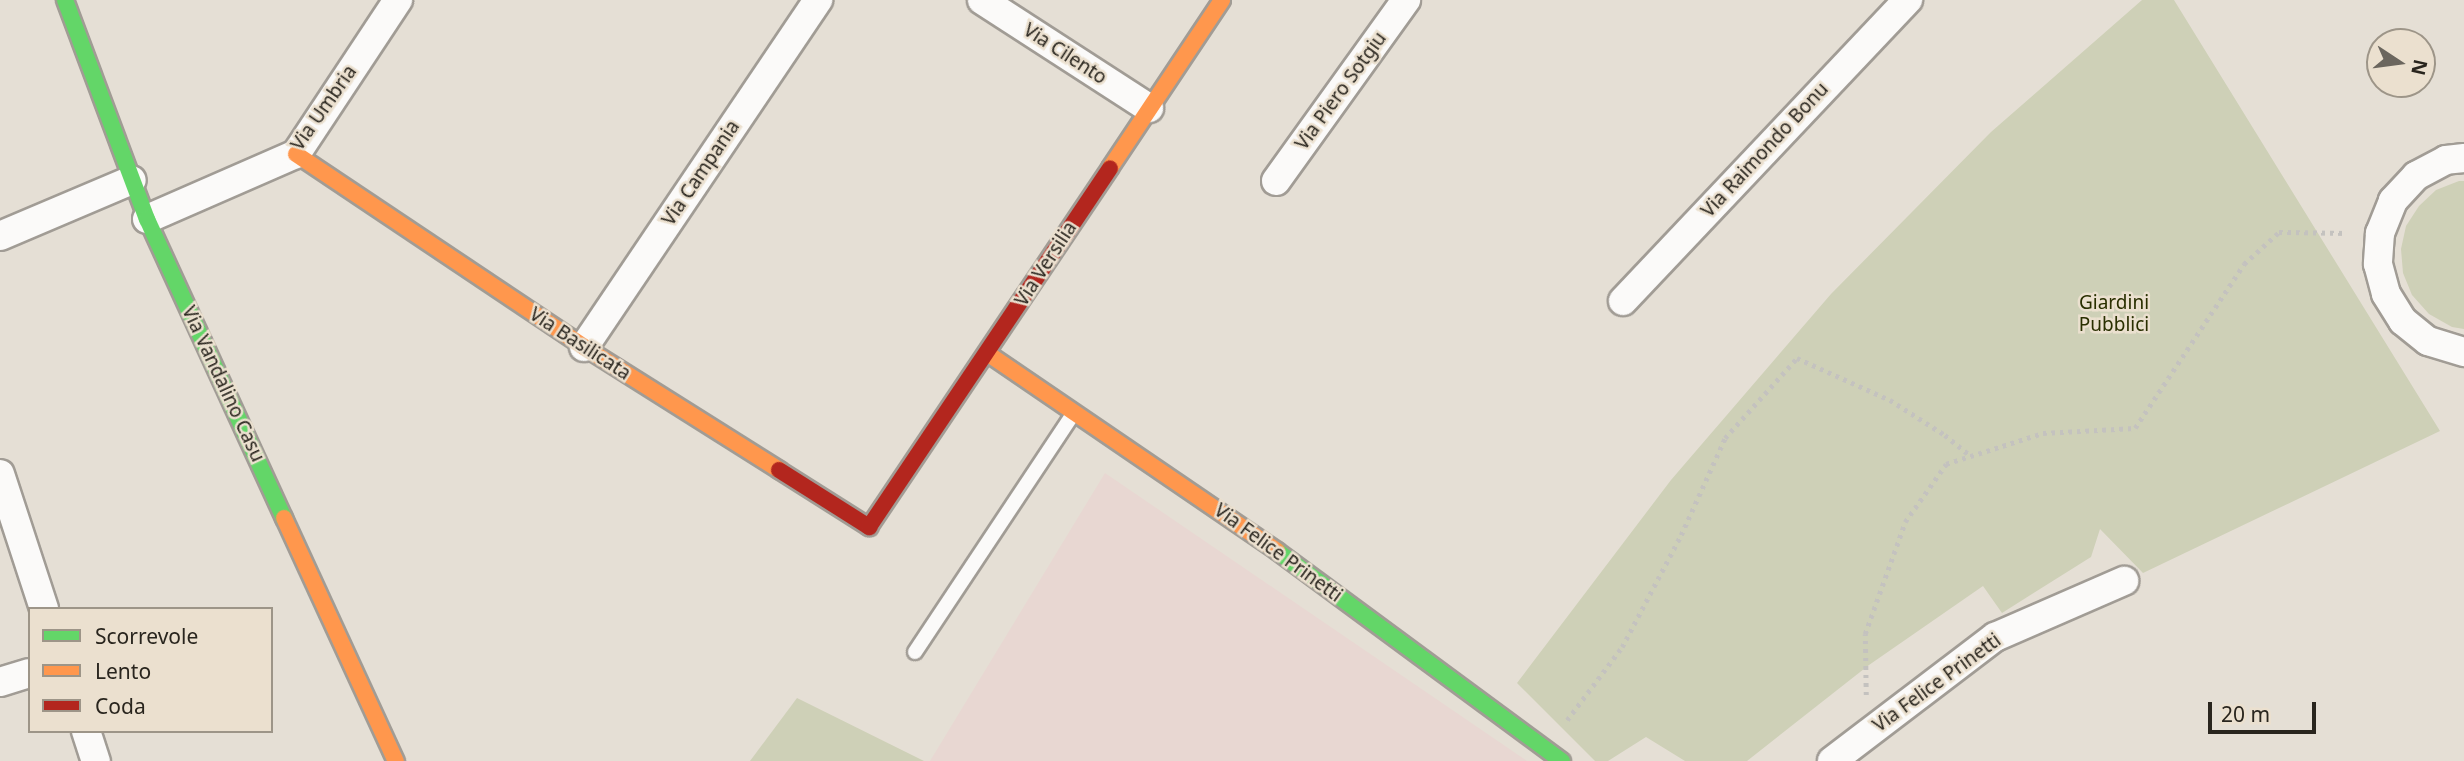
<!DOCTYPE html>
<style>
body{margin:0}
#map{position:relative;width:2464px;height:761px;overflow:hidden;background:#e5dfd5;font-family:"Noto Sans",sans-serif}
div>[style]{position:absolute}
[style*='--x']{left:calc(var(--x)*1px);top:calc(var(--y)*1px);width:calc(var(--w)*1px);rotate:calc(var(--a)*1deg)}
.education>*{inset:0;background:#e8d7d2}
.green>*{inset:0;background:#ced0b7}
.path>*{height:4.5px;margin-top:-2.25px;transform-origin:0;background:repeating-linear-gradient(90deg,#c4c2bf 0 3.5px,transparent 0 8.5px)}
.roads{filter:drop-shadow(2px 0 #a19c95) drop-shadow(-2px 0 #a19c95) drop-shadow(0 2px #a19c95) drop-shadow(0 -2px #a19c95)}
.lane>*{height:14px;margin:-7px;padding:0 7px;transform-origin:7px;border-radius:7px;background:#fbfaf9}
.street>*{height:28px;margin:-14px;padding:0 14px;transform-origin:14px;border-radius:14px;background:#fbfaf9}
.fast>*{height:16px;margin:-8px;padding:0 8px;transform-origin:8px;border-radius:8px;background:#63d668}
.slow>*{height:16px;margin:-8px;padding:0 8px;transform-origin:8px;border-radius:8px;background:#ff974d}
.jam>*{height:16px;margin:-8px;padding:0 8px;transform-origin:8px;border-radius:8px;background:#b3261e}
span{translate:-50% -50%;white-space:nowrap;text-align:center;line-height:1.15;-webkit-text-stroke:5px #ebe0cf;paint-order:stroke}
.street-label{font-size:19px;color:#29251e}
.park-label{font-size:19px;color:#292f00}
.legend{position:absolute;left:28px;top:607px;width:245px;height:126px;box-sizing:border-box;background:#ebe0cf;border:2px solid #9d9588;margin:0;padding:9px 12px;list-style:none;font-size:21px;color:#29251e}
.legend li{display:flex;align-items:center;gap:14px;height:35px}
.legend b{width:35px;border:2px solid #9d9588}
.north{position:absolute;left:2366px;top:28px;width:70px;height:70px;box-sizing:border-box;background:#ebe0cf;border:2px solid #9d9588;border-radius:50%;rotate:103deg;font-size:19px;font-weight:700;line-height:28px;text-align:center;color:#29251e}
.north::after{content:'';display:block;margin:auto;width:24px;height:32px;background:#6b665e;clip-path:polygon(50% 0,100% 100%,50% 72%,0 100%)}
.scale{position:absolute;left:2208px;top:702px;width:108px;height:32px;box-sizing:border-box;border:4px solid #29251e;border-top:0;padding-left:9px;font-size:21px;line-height:24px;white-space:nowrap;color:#29251e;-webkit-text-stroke:5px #ebe0cf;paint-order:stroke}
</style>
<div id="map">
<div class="education">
<i style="clip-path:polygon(1105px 473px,1527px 761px,930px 761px)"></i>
</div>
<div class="green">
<i style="clip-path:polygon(2142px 0,2174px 0,2440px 431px,2143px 573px,2100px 529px,2091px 557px,2002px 613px,1983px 586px,1869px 665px,1747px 761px,1685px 761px,1646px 737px,1608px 761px,1595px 761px,1517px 683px,1671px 480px,1831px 294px,1991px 132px)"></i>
<i style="clip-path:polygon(2459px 181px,2464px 181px,2464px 329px,2452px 327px,2429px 314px,2412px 295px,2403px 273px,2401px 249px,2406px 226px,2419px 206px,2436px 190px)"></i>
<i style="clip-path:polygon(797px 698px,924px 761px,750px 761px)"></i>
</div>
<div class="path">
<i style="--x:1866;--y:695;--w:61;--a:-90.9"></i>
<i style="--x:1865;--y:634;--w:119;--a:-70.3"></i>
<i style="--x:1905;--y:522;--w:71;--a:-54.7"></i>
<i style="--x:1946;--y:464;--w:102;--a:-17.7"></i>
<i style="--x:2043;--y:433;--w:92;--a:-3.1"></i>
<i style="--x:2135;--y:428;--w:197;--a:-56.4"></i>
<i style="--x:2244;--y:264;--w:47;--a:-42.4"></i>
<i style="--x:2279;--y:232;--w:68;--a:0.8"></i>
<i style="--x:1567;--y:720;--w:91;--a:-53"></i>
<i style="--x:1622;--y:647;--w:127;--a:-62.2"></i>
<i style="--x:1681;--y:535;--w:107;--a:-65.6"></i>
<i style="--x:1725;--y:438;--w:108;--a:-48"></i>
<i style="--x:1797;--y:358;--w:102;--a:24.3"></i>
<i style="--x:1890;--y:400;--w:65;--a:32.5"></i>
<i style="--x:1945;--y:435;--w:33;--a:39"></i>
</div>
<div class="roads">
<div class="lane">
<i style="--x:915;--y:652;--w:287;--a:-56.4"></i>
</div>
<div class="street">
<i style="--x:982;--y:0;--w:199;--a:32.9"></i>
<i style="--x:2464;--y:158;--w:18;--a:174"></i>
<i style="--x:2446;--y:160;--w:34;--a:152"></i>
<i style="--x:2416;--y:176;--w:34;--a:133"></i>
<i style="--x:2393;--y:201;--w:35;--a:112"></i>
<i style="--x:2380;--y:233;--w:31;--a:94"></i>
<i style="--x:2378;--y:264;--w:31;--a:75"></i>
<i style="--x:2386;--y:294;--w:32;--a:58"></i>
<i style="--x:2403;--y:321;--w:32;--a:39"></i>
<i style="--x:2428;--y:341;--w:38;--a:17"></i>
<i style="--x:1276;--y:181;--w:223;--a:-54.3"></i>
<i style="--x:147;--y:219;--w:163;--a:-23.6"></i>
<i style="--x:296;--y:154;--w:185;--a:-56.5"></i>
<i style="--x:0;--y:236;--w:143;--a:-23"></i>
<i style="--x:1623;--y:301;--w:415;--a:-46.6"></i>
<i style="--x:584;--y:347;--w:419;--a:-56"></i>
<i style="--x:0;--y:474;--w:142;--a:71.9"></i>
<i style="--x:0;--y:682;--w:31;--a:-17"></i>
<i style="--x:86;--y:731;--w:32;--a:72"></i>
<i style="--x:1832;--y:761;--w:205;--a:-37.3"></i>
<i style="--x:1995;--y:637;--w:141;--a:-23.5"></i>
</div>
<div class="fast">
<i style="--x:65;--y:0;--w:234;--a:69.5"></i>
<i style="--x:147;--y:219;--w:329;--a:65.4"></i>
<i style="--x:1277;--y:551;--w:354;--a:36.4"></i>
</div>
<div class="slow">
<i style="--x:296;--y:154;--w:347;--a:33.8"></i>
<i style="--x:584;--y:347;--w:231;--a:32.2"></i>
<i style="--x:1110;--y:168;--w:202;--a:-56.3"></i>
<i style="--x:987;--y:353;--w:351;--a:34.3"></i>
<i style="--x:284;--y:518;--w:268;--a:65.3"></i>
</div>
<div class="jam">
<i style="--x:779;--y:470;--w:107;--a:32.3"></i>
<i style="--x:869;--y:527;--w:432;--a:-56.1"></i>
</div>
</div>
<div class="street-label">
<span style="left:1065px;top:54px;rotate:33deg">Via Cilento</span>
<span style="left:1341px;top:91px;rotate:-54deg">Via Piero Sotgiu</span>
<span style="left:324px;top:108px;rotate:-55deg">Via Umbria</span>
<span style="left:1765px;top:150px;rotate:-47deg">Via Raimondo Bonu</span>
<span style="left:701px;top:173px;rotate:-56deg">Via Campania</span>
<span style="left:1046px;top:264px;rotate:-57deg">Via Versilia</span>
<span style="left:580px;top:344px;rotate:33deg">Via Basilicata</span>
<span style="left:223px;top:384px;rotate:65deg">Via Vandalino Casu</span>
<span style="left:1278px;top:553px;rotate:36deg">Via Felice Prinetti</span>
<span style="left:1937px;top:683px;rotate:-36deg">Via Felice Prinetti</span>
</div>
<div class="park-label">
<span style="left:2114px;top:314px">Giardini<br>Pubblici</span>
</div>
<ul class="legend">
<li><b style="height:9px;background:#63d668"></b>Scorrevole</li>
<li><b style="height:9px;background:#ff974d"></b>Lento</li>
<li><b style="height:9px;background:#b3261e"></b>Coda</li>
</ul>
<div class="north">N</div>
<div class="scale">20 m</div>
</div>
